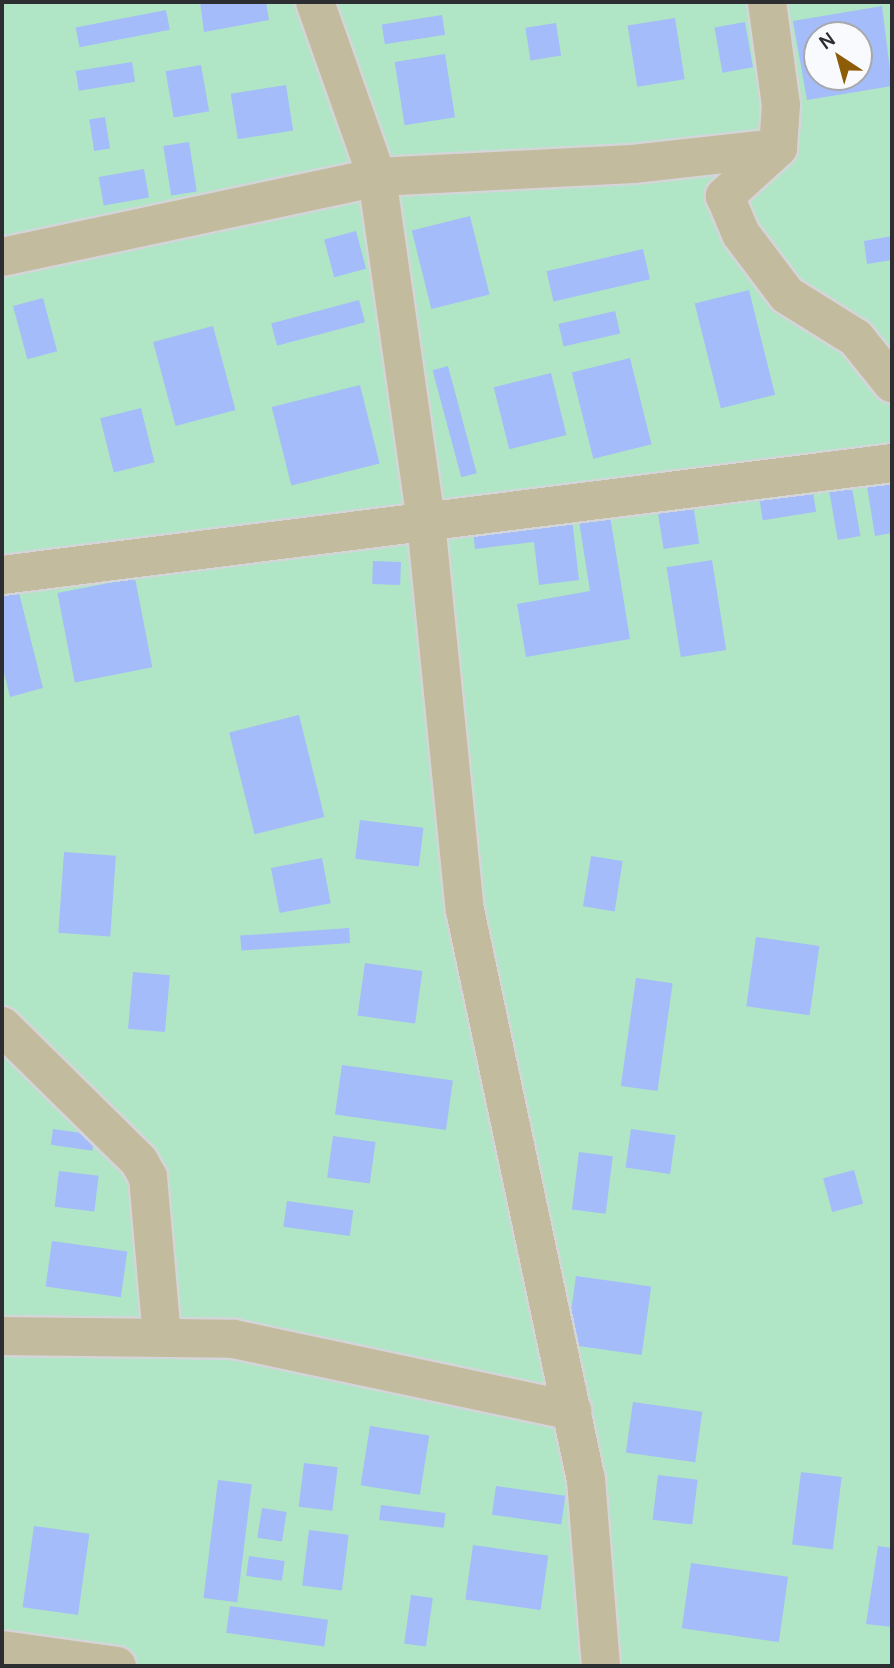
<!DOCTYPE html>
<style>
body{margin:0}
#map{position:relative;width:894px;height:1668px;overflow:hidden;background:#f9fafe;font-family:Manrope,sans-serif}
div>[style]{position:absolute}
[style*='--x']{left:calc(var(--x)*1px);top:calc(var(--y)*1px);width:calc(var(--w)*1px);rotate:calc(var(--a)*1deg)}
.green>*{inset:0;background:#b0e6c5}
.building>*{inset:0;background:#a4bcf9;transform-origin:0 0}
.roads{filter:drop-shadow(2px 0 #d4d5d9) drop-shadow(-2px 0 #d4d5d9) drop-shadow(0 2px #d4d5d9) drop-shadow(0 -2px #d4d5d9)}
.street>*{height:38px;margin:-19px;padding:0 19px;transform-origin:19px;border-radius:19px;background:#c3bb9e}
span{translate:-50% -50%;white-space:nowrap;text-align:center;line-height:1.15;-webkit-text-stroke:7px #f9fafe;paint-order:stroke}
.frame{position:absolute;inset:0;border:4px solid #2d2e31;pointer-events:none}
.north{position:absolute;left:803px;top:21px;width:70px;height:70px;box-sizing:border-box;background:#f9fafe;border:2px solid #a7a8ac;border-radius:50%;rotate:324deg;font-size:19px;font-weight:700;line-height:28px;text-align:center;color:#2d2e31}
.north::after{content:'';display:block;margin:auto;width:24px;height:32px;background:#8d5c06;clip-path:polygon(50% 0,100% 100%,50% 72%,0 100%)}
</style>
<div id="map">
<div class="green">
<i style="clip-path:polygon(evenodd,2px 2px,892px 2px,892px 1666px,2px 1666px,2px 2px,817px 35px,859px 35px,859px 77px,817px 77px,817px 35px)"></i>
</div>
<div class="building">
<i style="clip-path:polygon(200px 2px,266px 2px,269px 20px,204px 32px)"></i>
<i style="clip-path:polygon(evenodd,882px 6px,892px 86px,807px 100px,793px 21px,882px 6px,817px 35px,859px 35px,859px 77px,817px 77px,817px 35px)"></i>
<i style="left:166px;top:10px;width:20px;height:92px;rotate:79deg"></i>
<i style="left:442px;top:15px;width:20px;height:61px;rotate:81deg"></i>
<i style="left:675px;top:18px;width:62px;height:48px;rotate:81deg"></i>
<i style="left:745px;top:22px;width:46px;height:31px;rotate:80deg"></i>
<i style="left:556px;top:23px;width:33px;height:31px;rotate:81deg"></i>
<i style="left:445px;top:54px;width:64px;height:51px;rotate:81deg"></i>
<i style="left:132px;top:62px;width:20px;height:57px;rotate:81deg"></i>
<i style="left:201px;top:65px;width:47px;height:36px;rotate:80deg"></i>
<i style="left:286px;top:85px;width:46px;height:56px;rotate:81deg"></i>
<i style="left:105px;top:117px;width:32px;height:16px;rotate:81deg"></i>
<i style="left:189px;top:142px;width:50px;height:26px;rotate:81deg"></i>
<i style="left:144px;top:169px;width:29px;height:46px;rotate:80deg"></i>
<i style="left:470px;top:216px;width:81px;height:60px;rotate:76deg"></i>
<i style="left:356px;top:231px;width:39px;height:33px;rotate:75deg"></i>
<i style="clip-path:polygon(892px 236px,892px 260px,867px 264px,864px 241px)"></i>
<i style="left:643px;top:249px;width:31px;height:99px;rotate:77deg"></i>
<i style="left:749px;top:290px;width:108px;height:56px;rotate:76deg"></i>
<i style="left:43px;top:298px;width:55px;height:31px;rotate:75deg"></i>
<i style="left:359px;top:300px;width:23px;height:91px;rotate:75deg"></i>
<i style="left:615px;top:311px;width:23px;height:58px;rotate:77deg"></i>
<i style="left:213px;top:326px;width:87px;height:62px;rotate:75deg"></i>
<i style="left:630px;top:358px;width:89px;height:60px;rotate:76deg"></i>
<i style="left:448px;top:366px;width:111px;height:16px;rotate:75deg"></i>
<i style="left:551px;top:373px;width:64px;height:59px;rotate:76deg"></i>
<i style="left:360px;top:385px;width:81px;height:91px;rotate:76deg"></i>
<i style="left:141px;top:408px;width:56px;height:42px;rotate:76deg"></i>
<i style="left:849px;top:471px;width:66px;height:23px;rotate:80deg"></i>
<i style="clip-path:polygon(892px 476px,892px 533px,875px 536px,866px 480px)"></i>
<i style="left:812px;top:486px;width:26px;height:54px;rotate:81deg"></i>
<i style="left:692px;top:498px;width:46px;height:36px;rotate:81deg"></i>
<i style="clip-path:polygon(571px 510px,579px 580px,539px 585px,534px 542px,475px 549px,472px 522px)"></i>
<i style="clip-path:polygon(609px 510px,630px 639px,526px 657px,517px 604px,590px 591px,578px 515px)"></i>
<i style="left:712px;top:560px;width:91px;height:46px;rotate:81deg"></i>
<i style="left:373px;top:561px;width:28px;height:23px;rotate:2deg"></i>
<i style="left:135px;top:578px;width:91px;height:79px;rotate:79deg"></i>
<i style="clip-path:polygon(18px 589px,43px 688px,10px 697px,2px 665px,2px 593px)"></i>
<i style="left:299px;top:715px;width:105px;height:72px;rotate:76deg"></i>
<i style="left:360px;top:820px;width:64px;height:39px;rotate:7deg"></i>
<i style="left:64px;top:852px;width:52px;height:81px;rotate:4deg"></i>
<i style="left:591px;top:856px;width:32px;height:51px;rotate:9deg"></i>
<i style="left:322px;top:858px;width:46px;height:52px;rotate:79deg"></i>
<i style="left:349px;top:928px;width:15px;height:109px;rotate:86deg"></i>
<i style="left:756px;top:937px;width:64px;height:70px;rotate:8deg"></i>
<i style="left:365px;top:963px;width:58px;height:53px;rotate:8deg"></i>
<i style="left:133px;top:972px;width:37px;height:57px;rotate:5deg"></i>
<i style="left:636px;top:978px;width:37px;height:109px;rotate:8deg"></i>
<i style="left:342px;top:1065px;width:112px;height:50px;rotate:8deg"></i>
<i style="left:53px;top:1129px;width:42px;height:16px;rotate:8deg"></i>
<i style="left:631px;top:1129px;width:45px;height:39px;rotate:8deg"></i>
<i style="left:333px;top:1136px;width:43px;height:42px;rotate:8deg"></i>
<i style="left:579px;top:1152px;width:34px;height:58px;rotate:7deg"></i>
<i style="left:854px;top:1170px;width:35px;height:32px;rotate:75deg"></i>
<i style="left:59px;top:1171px;width:40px;height:36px;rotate:7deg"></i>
<i style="left:287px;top:1201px;width:67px;height:26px;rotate:8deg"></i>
<i style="left:52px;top:1241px;width:76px;height:46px;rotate:8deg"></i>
<i style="left:576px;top:1276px;width:76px;height:69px;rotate:8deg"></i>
<i style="left:633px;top:1402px;width:70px;height:51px;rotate:8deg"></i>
<i style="left:370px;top:1426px;width:60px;height:60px;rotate:9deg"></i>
<i style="left:304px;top:1463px;width:34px;height:44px;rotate:7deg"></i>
<i style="left:801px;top:1472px;width:41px;height:73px;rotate:7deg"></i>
<i style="left:658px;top:1475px;width:40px;height:45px;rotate:7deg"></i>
<i style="left:218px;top:1480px;width:34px;height:119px;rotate:7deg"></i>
<i style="left:496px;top:1486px;width:70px;height:29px;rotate:8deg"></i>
<i style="left:381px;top:1505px;width:65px;height:15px;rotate:7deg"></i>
<i style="left:262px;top:1508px;width:25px;height:30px;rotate:9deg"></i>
<i style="left:34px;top:1526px;width:56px;height:82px;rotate:8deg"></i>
<i style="left:309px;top:1530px;width:40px;height:56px;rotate:7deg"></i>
<i style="left:473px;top:1545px;width:76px;height:55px;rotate:8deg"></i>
<i style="clip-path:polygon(878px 1546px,892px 1548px,892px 1627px,866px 1624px)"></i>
<i style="left:249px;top:1556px;width:36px;height:20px;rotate:8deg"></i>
<i style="left:691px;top:1563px;width:98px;height:66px;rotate:8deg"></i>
<i style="left:411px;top:1595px;width:22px;height:49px;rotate:8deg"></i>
<i style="left:230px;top:1606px;width:99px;height:27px;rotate:8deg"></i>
</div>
<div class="roads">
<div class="street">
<i style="--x:315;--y:2;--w:186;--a:70.5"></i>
<i style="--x:377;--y:177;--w:348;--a:81.9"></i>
<i style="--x:426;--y:522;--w:390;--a:84.3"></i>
<i style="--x:465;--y:910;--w:583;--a:78.02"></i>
<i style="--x:586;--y:1480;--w:187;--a:85.4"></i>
<i style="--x:767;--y:2;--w:104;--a:82.3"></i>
<i style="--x:781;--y:105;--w:43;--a:94"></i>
<i style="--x:778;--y:148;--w:72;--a:137.8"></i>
<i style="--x:725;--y:196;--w:41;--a:67.2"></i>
<i style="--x:741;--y:234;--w:76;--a:53"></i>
<i style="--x:787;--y:295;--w:81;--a:31.9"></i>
<i style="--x:856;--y:338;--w:58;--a:51.3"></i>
<i style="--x:2;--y:257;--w:383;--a:-12"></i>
<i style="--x:377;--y:177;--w:256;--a:-2.9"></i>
<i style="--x:633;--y:164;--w:146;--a:-6.3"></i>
<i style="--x:2;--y:575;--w:897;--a:-7.17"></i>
<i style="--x:2;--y:1026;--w:192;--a:44.6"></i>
<i style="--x:139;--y:1161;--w:18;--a:61"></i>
<i style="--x:148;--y:1177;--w:160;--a:85"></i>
<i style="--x:2;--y:1336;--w:232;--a:0.7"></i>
<i style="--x:234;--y:1339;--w:346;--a:12"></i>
<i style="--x:2;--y:1650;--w:116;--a:7.9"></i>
</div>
</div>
<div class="frame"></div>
<div class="north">N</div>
</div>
